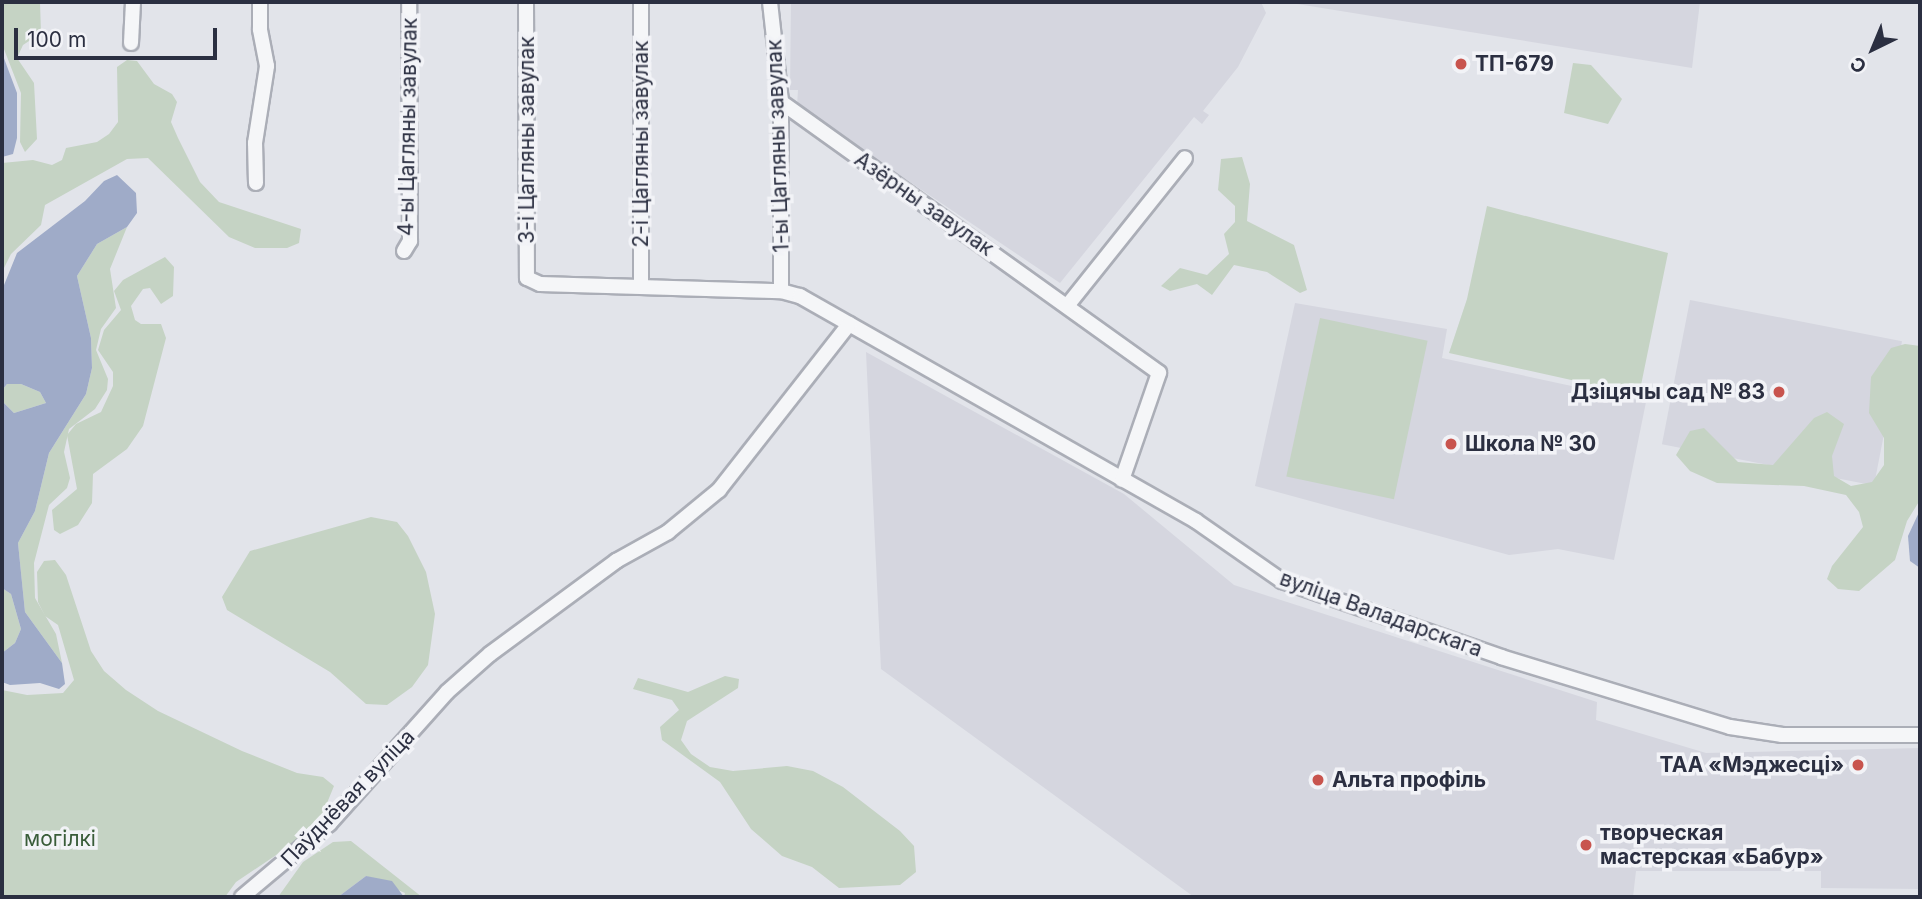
<!DOCTYPE html>
<meta charset="utf-8">
<style>
body{margin:0}
#map{position:relative;width:1922px;height:899px;overflow:hidden;background:#e2e4ea;font-family:Inter,sans-serif}
div>[style]{position:absolute}
[style*='--x']{left:calc(var(--x)*1px);top:calc(var(--y)*1px);width:calc(var(--w)*1px);rotate:calc(var(--a)*1deg)}
.built>*{inset:0;background:#d5d6df;transform-origin:0 0}
.green>*{inset:0;background:#c5d3c4;transform-origin:0 0}
.water>*{inset:0;background:#9fabc8}
.roads{filter:drop-shadow(2px 0 #abaeb7) drop-shadow(-2px 0 #abaeb7) drop-shadow(0 2px #abaeb7) drop-shadow(0 -2px #abaeb7)}
.minor>*{height:14px;margin:-7px;padding:0 7px;transform-origin:7px;border-radius:7px;background:#f5f6f8}
.dots>*{width:19px;height:19px;translate:-50% -50%;box-sizing:border-box;border:4px solid #f2f3f7;border-radius:50%}
span{translate:-50% -50%;white-space:nowrap;text-align:center;line-height:1.15;-webkit-text-stroke:7px #f2f3f7;paint-order:stroke}
.poi-label{font-size:21px;color:#2b2f41;font-weight:700}
.left{translate:0 -50%;text-align:left}
.right{translate:-100% -50%;text-align:right}
.street-label{font-size:21px;color:#2b2f41}
.park-label{font-size:21px;color:#395c39}
.frame{position:absolute;inset:0;border:4px solid #2b2f41;pointer-events:none}
.north{position:absolute;left:1838px;top:14px;width:70px;height:70px;-webkit-text-stroke:5px #f2f3f7;paint-order:stroke;rotate:223deg;font-size:19px;font-weight:700;line-height:28px;text-align:center;color:#2b2f41}
.north::after{content:'';display:block;margin:auto;width:24px;height:32px;background:#2b2f41;clip-path:polygon(50% 0,100% 100%,50% 72%,0 100%)}
.scale{position:absolute;left:14px;top:28px;width:203px;height:32px;box-sizing:border-box;border:4px solid #2b2f41;border-top:0;padding-left:9px;font-size:21px;line-height:24px;white-space:nowrap;color:#2b2f41;-webkit-text-stroke:5px #f2f3f7;paint-order:stroke}
</style>
<div id="map">
<div class="built">
<i style="clip-path:polygon(791px 2px,1261px 2px,1266px 13px,1238px 67px,1203px 111px,1209px 115px,1202px 124px,1194px 117px,1060px 283px,797px 106px,798px 90px,790px 90px)"></i>
<i style="clip-path:polygon(1285px 2px,1700px 2px,1692px 68px)"></i>
<i style="left:1690px;top:300px;width:216px;height:147px;rotate:11deg"></i>
<i style="clip-path:polygon(1295px 303px,1447px 329px,1442px 358px,1646px 402px,1614px 560px,1558px 549px,1509px 555px,1255px 486px)"></i>
<i style="clip-path:polygon(866px 352px,1124px 494px,1234px 585px,1597px 702px,1596px 720px,1706px 753px,1920px 748px,1920px 889px,1821px 888px,1821px 871px,1636px 871px,1633px 897px,1194px 897px,881px 669px)"></i>
</div>
<div class="green">
<i style="clip-path:polygon(2px 2px,40px 2px,41px 33px,23px 45px,17px 58px,34px 83px,37px 139px,25px 152px,20px 142px,21px 93px,2px 44px)"></i>
<i style="clip-path:polygon(127px 60px,137px 61px,154px 84px,172px 94px,177px 102px,171px 122px,178px 138px,200px 182px,219px 202px,301px 229px,299px 243px,287px 248px,255px 248px,229px 237px,148px 158px,127px 159px,45px 205px,41px 225px,11px 254px,2px 272px,2px 163px,33px 160px,52px 165px,62px 160px,66px 148px,97px 142px,109px 134px,118px 122px,117px 67px)"></i>
<i style="clip-path:polygon(1573px 63px,1591px 65px,1622px 99px,1608px 124px,1564px 113px)"></i>
<i style="clip-path:polygon(1242px 157px,1250px 184px,1247px 221px,1294px 245px,1307px 290px,1300px 293px,1267px 272px,1234px 265px,1212px 295px,1197px 284px,1170px 291px,1161px 286px,1180px 268px,1207px 275px,1229px 254px,1224px 234px,1235px 222px,1235px 206px,1218px 190px,1221px 159px)"></i>
<i style="clip-path:polygon(1487px 206px,1668px 253px,1639px 395px,1449px 353px,1467px 299px)"></i>
<i style="clip-path:polygon(127px 227px,110px 269px,116px 308px,101px 329px,96px 350px,108px 379px,107px 390px,95px 409px,69px 429px,64px 452px,70px 478px,67px 488px,49px 505px,34px 563px,35px 598px,56px 634px,62px 663px,25px 612px,18px 543px,35px 511px,49px 453px,86px 394px,92px 368px,91px 338px,77px 276px,97px 244px)"></i>
<i style="clip-path:polygon(165px 257px,174px 267px,173px 296px,161px 304px,150px 288px,143px 289px,131px 306px,135px 320px,141px 324px,161px 324px,166px 338px,143px 426px,127px 449px,93px 474px,92px 503px,78px 525px,60px 534px,54px 530px,52px 510px,77px 489px,67px 435px,76px 424px,101px 412px,113px 386px,113px 372px,98px 350px,104px 330px,121px 310px,114px 291px,123px 280px)"></i>
<i style="left:1320px;top:318px;width:110px;height:162px;rotate:12deg"></i>
<i style="clip-path:polygon(1905px 344px,1920px 346px,1920px 500px,1907px 521px,1895px 560px,1859px 591px,1838px 589px,1827px 579px,1832px 566px,1863px 527px,1859px 512px,1846px 495px,1804px 486px,1717px 483px,1690px 471px,1676px 455px,1690px 431px,1704px 428px,1738px 462px,1773px 465px,1814px 418px,1827px 412px,1844px 424px,1832px 456px,1834px 476px,1851px 486px,1872px 482px,1884px 465px,1884px 438px,1869px 413px,1871px 377px,1891px 348px)"></i>
<i style="clip-path:polygon(7px 384px,21px 384px,40px 392px,46px 403px,14px 413px,4px 403px,3px 389px)"></i>
<i style="clip-path:polygon(371px 517px,397px 522px,408px 536px,426px 572px,435px 614px,428px 665px,412px 687px,387px 705px,366px 704px,330px 672px,227px 610px,222px 597px,250px 551px)"></i>
<i style="clip-path:polygon(55px 560px,66px 575px,91px 651px,104px 671px,126px 690px,158px 711px,242px 751px,297px 773px,323px 777px,334px 786px,320px 820px,300px 839px,236px 882px,225px 897px,2px 897px,2px 690px,27px 695px,63px 693px,74px 680px,58px 625px,45px 616px,38px 602px,37px 572px,44px 561px)"></i>
<i style="clip-path:polygon(2px 588px,11px 594px,21px 629px,15px 643px,2px 653px)"></i>
<i style="clip-path:polygon(725px 676px,739px 679px,738px 688px,687px 721px,681px 740px,691px 754px,710px 767px,733px 771px,787px 766px,813px 771px,843px 787px,900px 831px,914px 846px,916px 872px,900px 885px,839px 888px,812px 867px,782px 856px,751px 829px,720px 782px,662px 740px,660px 727px,679px 710px,672px 700px,633px 689px,638px 678px,688px 692px)"></i>
<i style="clip-path:polygon(351px 841px,422px 897px,404px 897px,405px 893px,366px 876px,338px 897px,278px 897px,303px 862px,333px 842px)"></i>
</div>
<div class="water">
<i style="clip-path:polygon(2px 53px,17px 93px,17px 138px,13px 154px,2px 157px)"></i>
<i style="clip-path:polygon(evenodd,117px 175px,136px 193px,137px 213px,127px 227px,97px 244px,77px 276px,91px 338px,92px 368px,86px 394px,49px 453px,35px 511px,18px 543px,25px 612px,62px 663px,65px 684px,59px 689px,40px 683px,10px 685px,2px 682px,2px 653px,15px 643px,21px 629px,11px 594px,2px 588px,2px 290px,17px 253px,85px 201px,104px 181px,117px 175px,7px 384px,21px 384px,40px 392px,46px 403px,14px 413px,4px 403px,3px 389px,7px 384px)"></i>
<i style="clip-path:polygon(1920px 510px,1920px 568px,1910px 561px,1908px 536px)"></i>
<i style="clip-path:polygon(366px 876px,392px 881px,404px 897px,338px 897px)"></i>
</div>
<div class="roads">
<div class="minor">
<i style="--x:526;--y:2;--w:276;--a:89.8"></i>
<i style="--x:527;--y:278;--w:14;--a:25"></i>
<i style="--x:540;--y:284;--w:241;--a:1.7"></i>
<i style="--x:781;--y:291;--w:20;--a:15"></i>
<i style="--x:800;--y:296;--w:455;--a:29.6"></i>
<i style="--x:1196;--y:521;--w:105;--a:34.9"></i>
<i style="--x:1282;--y:581;--w:232;--a:19.1"></i>
<i style="--x:1501;--y:657;--w:239;--a:17"></i>
<i style="--x:1730;--y:727;--w:53;--a:8.7"></i>
<i style="--x:1782;--y:735;--w:138;--a:0"></i>
<i style="--x:641;--y:2;--w:284;--a:90"></i>
<i style="--x:770;--y:2;--w:101;--a:83.7"></i>
<i style="--x:781;--y:102;--w:189;--a:90"></i>
<i style="--x:131;--y:43;--w:41;--a:-87.2"></i>
<i style="--x:781;--y:102;--w:465;--a:35.6"></i>
<i style="--x:1159;--y:373;--w:113;--a:109.1"></i>
<i style="--x:256;--y:183;--w:40;--a:-91.4"></i>
<i style="--x:255;--y:143;--w:78;--a:-81.1"></i>
<i style="--x:267;--y:66;--w:38;--a:-101"></i>
<i style="--x:260;--y:29;--w:27;--a:-90"></i>
<i style="--x:404;--y:251;--w:12;--a:-59"></i>
<i style="--x:410;--y:241;--w:239;--a:-90.2"></i>
<i style="--x:1067;--y:306;--w:189;--a:-51.4"></i>
<i style="--x:242;--y:897;--w:114;--a:-40"></i>
<i style="--x:329;--y:824;--w:177;--a:-48.2"></i>
<i style="--x:447;--y:692;--w:57;--a:-41.5"></i>
<i style="--x:490;--y:654;--w:157;--a:-36.4"></i>
<i style="--x:616;--y:561;--w:60;--a:-29.1"></i>
<i style="--x:668;--y:532;--w:66;--a:-39.5"></i>
<i style="--x:719;--y:490;--w:211;--a:-51.9"></i>
</div>
</div>
<div class="dots">
<i style="left:1461px;top:64px;background:#c8544e"></i>
<i style="left:1779px;top:392px;background:#c8544e"></i>
<i style="left:1451px;top:444px;background:#c8544e"></i>
<i style="left:1858px;top:765px;background:#c8544e"></i>
<i style="left:1318px;top:780px;background:#c8544e"></i>
<i style="left:1586px;top:845px;background:#c8544e"></i>
</div>
<div class="poi-label">
<span class="left" style="left:1475px;top:64px">ТП-679</span>
<span class="right" style="left:1765px;top:392px">Дзіцячы сад № 83</span>
<span class="left" style="left:1465px;top:444px">Школа № 30</span>
<span class="right" style="left:1844px;top:765px">ТАА «Мэджесці»</span>
<span class="left" style="left:1332px;top:780px">Альта профіль</span>
<span class="left" style="left:1600px;top:845px">творческая<br>мастерская «Бабур»</span>
</div>
<div class="street-label">
<span style="left:408px;top:127px;rotate:-89deg">4-ы Цагляны завулак</span>
<span style="left:527px;top:140px;rotate:-90deg">3-і Цагляны завулак</span>
<span style="left:641px;top:144px;rotate:-90deg">2-і Цагляны завулак</span>
<span style="left:778px;top:146px;rotate:-92deg">1-ы Цагляны завулак</span>
<span style="left:924px;top:204px;rotate:35deg">Азёрны завулак</span>
<span style="left:1381px;top:614px;rotate:20deg">вуліца Валадарскага</span>
<span style="left:348px;top:798px;rotate:-46deg">Паўднёвая вуліца</span>
</div>
<div class="park-label">
<span style="left:60px;top:839px">могілкі</span>
</div>
<div class="frame"></div>
<div class="north">С</div>
<div class="scale">100 m</div>
</div>
